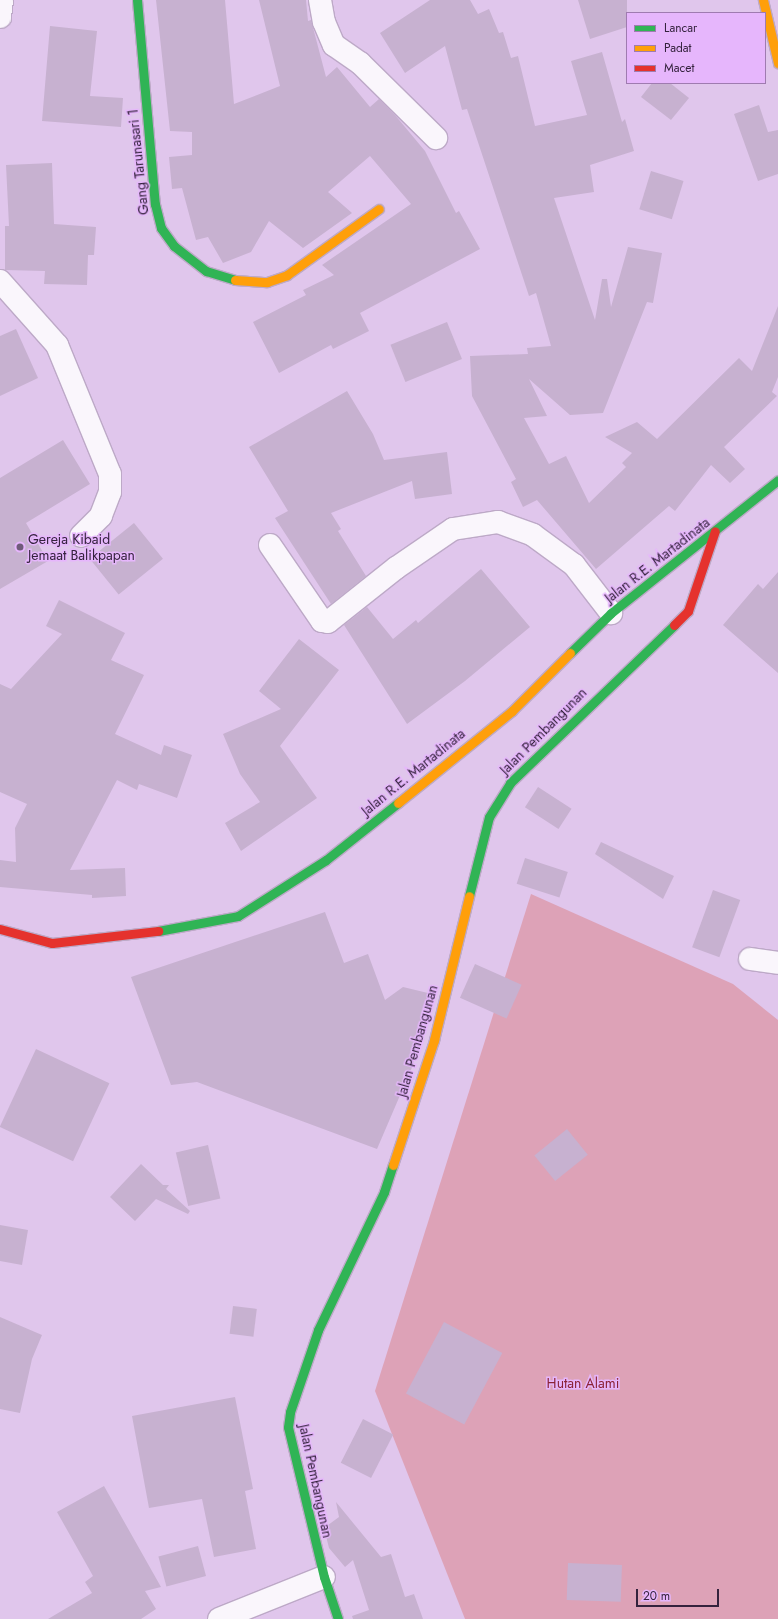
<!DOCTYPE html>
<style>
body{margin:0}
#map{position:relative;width:778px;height:1619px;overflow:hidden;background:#e0c6ec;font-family:Jost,sans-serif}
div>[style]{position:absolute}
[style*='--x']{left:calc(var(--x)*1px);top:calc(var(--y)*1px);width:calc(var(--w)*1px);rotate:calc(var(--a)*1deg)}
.green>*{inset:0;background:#dda2b7}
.building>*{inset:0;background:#c7b1d0;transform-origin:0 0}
.roads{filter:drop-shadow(1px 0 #bda9c7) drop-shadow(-1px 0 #bda9c7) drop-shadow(0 1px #bda9c7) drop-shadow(0 -1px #bda9c7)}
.street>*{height:22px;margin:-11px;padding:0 11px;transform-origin:11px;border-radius:11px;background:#faf6fc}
.fast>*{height:9px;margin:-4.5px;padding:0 4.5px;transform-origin:4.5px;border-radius:4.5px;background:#30b455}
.slow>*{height:9px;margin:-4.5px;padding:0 4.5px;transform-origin:4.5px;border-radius:4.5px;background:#ff9f0a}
.jam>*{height:9px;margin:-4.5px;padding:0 4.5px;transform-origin:4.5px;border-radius:4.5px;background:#e5322d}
.dots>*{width:11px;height:11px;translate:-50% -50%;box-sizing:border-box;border:2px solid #e6b6fc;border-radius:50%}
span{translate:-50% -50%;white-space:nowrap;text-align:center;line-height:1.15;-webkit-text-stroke:3px #e6b6fc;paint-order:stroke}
.street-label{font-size:14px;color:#34223d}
.poi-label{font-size:14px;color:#34223d}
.left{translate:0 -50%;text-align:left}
.park-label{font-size:14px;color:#8a2235}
.legend{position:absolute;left:626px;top:12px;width:140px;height:72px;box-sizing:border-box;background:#e6b6fc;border:1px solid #9f7bb0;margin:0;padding:5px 7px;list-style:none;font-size:12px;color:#34223d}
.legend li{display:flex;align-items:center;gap:8px;height:20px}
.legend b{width:20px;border:1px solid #9f7bb0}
.scale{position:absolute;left:636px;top:1589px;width:83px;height:18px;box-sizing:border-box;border:2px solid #34223d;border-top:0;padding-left:5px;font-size:12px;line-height:14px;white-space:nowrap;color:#34223d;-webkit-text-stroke:3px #e6b6fc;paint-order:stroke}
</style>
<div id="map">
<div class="green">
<i style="clip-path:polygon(531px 894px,733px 984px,778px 1020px,778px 1619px,465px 1619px,375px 1391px)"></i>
</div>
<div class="building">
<i style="clip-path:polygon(156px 0,225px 0,234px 104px,280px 86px,259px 0,306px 0,308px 21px,311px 20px,326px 77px,337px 67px,370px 107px,379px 99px,395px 115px,425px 151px,456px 213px,459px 211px,480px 249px,360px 313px,369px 331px,333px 349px,331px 345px,279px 373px,253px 322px,306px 295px,303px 290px,334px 275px,322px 265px,411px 204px,370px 156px,328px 192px,352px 213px,303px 248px,269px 221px,251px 252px,223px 263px,208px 237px,196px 240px,182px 188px,172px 189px,169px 157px,192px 155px,192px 132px,170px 131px)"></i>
<i style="clip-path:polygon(430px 0,470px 0,478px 14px,489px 9px,499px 33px,503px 32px,511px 58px,518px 56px,535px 126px,587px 115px,571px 61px,602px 52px,622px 122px,625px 119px,634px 151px,590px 165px,594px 192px,554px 198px,595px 320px,602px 279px,607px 279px,611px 307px,628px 247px,662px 253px,653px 303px,647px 302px,603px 413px,570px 415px,529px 379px,547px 416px,524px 418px,549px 464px,566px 456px,589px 503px,626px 467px,622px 463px,632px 453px,605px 437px,637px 422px,657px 439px,739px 358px,752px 371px,778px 306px,778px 377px,772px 392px,777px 396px,724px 447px,745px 469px,730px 483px,711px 465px,675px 511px,669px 506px,596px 569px,537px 500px,523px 507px,511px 482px,516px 479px,472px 396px,470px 356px,528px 354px,527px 348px,551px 346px,536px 293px,529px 296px,467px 109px,462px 110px,445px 46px,405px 73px,380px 33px)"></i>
<i style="clip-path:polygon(578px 0,627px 0,627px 27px,590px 39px)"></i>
<i style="clip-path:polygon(50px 26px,97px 31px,90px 96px,123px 98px,121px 127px,42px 121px)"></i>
<i style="clip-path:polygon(652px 83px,670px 83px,689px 98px,671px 120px,641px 97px)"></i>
<i style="clip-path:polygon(759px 105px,768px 132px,778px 130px,778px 174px,758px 181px,734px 114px)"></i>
<i style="clip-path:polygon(52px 163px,54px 224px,96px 227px,94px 255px,88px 255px,87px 285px,44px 284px,45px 271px,5px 270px,5px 226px,9px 226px,6px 165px)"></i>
<i style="left:651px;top:171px;width:34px;height:40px;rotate:17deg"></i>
<i style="left:447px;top:322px;width:40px;height:61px;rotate:68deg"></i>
<i style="clip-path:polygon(16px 329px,38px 378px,0 396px,0 336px)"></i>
<i style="clip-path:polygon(347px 391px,373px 434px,384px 460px,447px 452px,452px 494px,415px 499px,412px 481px,331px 513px,341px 529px,338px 531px,366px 576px,331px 604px,275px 518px,288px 511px,249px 447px)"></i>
<i style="clip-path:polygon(63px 440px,90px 484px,26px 523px,48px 561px,0 589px,0 478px)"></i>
<i style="left:134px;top:523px;width:46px;height:57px;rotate:51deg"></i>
<i style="clip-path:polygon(481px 569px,530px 627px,465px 681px,407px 724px,344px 625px,367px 607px,393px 639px,416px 620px,418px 623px)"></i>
<i style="clip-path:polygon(778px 572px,778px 673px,723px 625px,758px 584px,763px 589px)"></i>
<i style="clip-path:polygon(59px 600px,125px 633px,111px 660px,144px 675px,115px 734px,161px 755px,164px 745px,192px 755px,177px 798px,139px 784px,137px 790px,117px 780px,70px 870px,125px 868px,126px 896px,92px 898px,92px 895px,0 887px,0 860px,16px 862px,15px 828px,27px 804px,0 792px,0 684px,11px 689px,62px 634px,46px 626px)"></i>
<i style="clip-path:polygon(299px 639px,339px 670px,280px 746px,317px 798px,241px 851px,225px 823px,260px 802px,240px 774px,223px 734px,281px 709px,259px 691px)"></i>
<i style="left:538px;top:787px;width:40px;height:24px;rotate:33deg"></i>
<i style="clip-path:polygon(601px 842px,674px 876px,663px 899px,595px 854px)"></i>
<i style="left:525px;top:858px;width:45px;height:27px;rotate:18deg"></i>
<i style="left:713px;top:890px;width:29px;height:61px;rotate:20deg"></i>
<i style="clip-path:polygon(325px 912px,344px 963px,368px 954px,385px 1000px,403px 987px,432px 994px,413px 1065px,377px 1149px,197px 1082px,171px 1085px,131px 977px)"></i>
<i style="left:475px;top:964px;width:51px;height:37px;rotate:24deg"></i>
<i style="left:36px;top:1049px;width:81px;height:86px;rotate:25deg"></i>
<i style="left:567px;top:1129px;width:33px;height:42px;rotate:51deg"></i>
<i style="left:208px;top:1145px;width:55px;height:33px;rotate:77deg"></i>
<i style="clip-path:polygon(141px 1164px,163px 1185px,169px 1185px,166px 1189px,190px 1211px,188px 1214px,156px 1199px,135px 1221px,110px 1197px)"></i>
<i style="clip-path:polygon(0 1225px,28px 1230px,22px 1265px,0 1261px)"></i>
<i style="left:233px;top:1306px;width:24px;height:28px;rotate:7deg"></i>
<i style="clip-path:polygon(0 1317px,42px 1335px,32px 1359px,20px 1413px,0 1409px)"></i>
<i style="left:444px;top:1322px;width:66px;height:81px;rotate:28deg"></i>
<i style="clip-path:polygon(235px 1397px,253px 1489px,245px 1491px,256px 1549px,214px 1557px,202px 1499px,149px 1508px,132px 1416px)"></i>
<i style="left:363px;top:1419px;width:34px;height:49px;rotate:27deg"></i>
<i style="clip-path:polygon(104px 1486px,161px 1587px,145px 1591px,156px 1609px,141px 1619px,48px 1619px,92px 1593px,85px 1582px,93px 1576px,57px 1512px)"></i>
<i style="clip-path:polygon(336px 1502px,381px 1557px,391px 1554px,405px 1597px,414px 1594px,423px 1619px,353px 1619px,352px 1616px,369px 1610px,353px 1560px,345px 1567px,329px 1548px,324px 1528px,339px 1517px)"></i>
<i style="left:198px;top:1546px;width:31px;height:41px;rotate:75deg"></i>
<i style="left:568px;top:1563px;width:54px;height:37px;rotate:2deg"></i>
</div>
<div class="roads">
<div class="street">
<i style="--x:320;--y:0;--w:22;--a:80"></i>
<i style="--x:324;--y:22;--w:25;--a:67"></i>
<i style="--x:334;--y:45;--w:32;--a:35"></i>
<i style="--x:360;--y:63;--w:107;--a:44.6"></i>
<i style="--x:0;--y:17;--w:17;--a:-83"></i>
<i style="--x:0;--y:281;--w:86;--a:48.3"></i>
<i style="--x:57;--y:345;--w:139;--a:67.7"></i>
<i style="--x:110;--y:474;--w:18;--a:90"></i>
<i style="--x:110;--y:492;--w:26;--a:111"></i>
<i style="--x:101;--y:516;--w:28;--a:135"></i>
<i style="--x:270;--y:545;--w:92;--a:55.6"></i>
<i style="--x:322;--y:621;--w:6;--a:9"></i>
<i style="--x:328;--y:622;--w:87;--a:-38.5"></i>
<i style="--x:396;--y:568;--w:69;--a:-34.4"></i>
<i style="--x:453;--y:529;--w:46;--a:-8.8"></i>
<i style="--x:498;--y:522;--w:37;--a:20"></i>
<i style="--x:533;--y:535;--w:51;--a:36.2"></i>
<i style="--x:574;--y:565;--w:61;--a:52.4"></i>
<i style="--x:750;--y:959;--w:28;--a:8"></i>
<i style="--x:219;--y:1619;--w:113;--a:-21.8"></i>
</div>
<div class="fast">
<i style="--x:137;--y:0;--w:205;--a:85"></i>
<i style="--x:155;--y:204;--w:25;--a:76"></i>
<i style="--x:161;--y:228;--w:22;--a:54"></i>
<i style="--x:174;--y:246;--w:41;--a:38"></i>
<i style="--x:206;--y:271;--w:30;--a:17"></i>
<i style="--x:570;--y:653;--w:57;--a:-44.3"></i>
<i style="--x:611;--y:613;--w:213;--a:-38.5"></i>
<i style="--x:469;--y:896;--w:81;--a:-75.8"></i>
<i style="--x:489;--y:817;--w:40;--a:-58"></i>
<i style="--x:510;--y:783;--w:228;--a:-43.9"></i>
<i style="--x:158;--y:931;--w:81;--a:-10.6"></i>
<i style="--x:238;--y:916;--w:104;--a:-32.5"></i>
<i style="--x:326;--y:860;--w:92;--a:-38.4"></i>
<i style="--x:338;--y:1619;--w:44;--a:-108.4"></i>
<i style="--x:324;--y:1577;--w:154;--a:-103.5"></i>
<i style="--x:288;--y:1427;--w:15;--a:-82"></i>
<i style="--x:290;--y:1412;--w:87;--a:-71.1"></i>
<i style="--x:318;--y:1330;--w:153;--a:-64.4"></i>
<i style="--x:384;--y:1192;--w:28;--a:-72"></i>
</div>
<div class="slow">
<i style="--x:763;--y:0;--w:65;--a:76.6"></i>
<i style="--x:235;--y:280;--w:32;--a:4"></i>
<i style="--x:267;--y:282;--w:21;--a:-19"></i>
<i style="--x:287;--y:275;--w:113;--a:-35.7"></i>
<i style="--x:398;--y:803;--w:146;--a:-38.9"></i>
<i style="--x:512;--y:711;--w:82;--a:-45"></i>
<i style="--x:393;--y:1165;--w:132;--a:-71.8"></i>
<i style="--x:434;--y:1040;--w:148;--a:-76.3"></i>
</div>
<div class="jam">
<i style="--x:674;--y:625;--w:20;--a:-45"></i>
<i style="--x:688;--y:611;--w:84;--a:-71.4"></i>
<i style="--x:0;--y:929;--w:54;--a:15.1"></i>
<i style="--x:52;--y:943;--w:107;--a:-6.5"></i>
</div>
</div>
<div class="dots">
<i style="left:20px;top:547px;background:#705b7a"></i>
</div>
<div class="street-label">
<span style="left:138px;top:162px;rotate:-96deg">Gang Tarunasari 1</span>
<span style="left:657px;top:560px;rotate:-38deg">Jalan R.E. Martadinata</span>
<span style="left:543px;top:731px;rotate:-45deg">Jalan Pembangunan</span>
<span style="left:413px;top:772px;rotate:-39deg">Jalan R.E. Martadinata</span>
<span style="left:417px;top:1041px;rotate:-74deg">Jalan Pembangunan</span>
<span style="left:316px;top:1481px;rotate:78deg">Jalan Pembangunan</span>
</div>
<div class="poi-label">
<span class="left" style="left:28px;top:547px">Gereja Kibaid<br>Jemaat Balikpapan</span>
</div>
<div class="park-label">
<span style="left:583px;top:1383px">Hutan Alami</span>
</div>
<ul class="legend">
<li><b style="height:5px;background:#30b455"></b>Lancar</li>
<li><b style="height:5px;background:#ff9f0a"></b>Padat</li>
<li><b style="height:5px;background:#e5322d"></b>Macet</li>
</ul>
<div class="scale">20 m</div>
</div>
